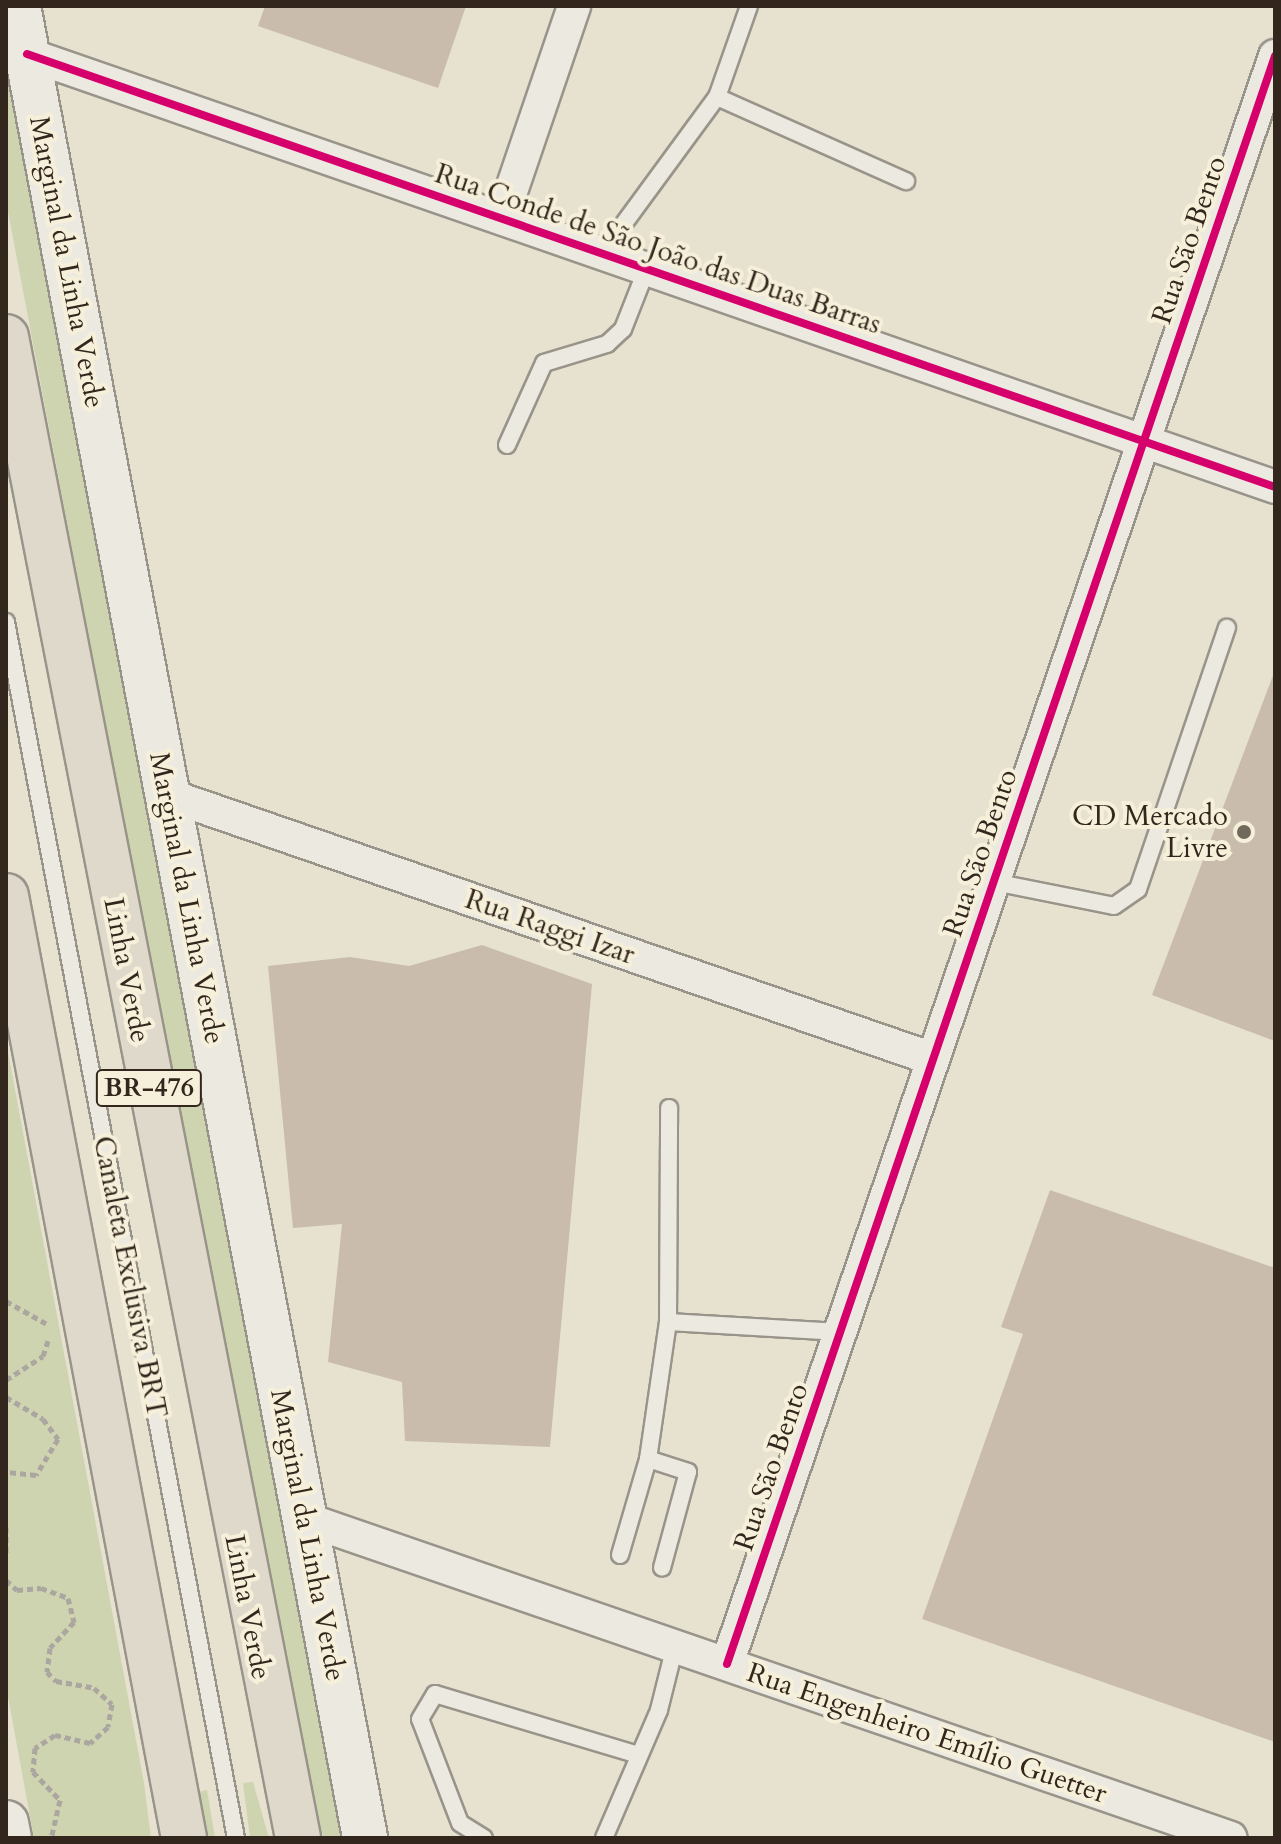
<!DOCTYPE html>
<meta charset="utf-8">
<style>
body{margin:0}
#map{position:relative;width:1281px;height:1844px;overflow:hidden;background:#e7e2d0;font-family:Cardo,serif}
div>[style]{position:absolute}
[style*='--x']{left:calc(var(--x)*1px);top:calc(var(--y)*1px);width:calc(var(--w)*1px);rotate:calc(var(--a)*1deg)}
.green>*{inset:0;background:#ced3b0}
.building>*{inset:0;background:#c9bcad}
.path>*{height:5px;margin-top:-2.5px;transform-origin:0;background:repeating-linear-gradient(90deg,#aba69f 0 6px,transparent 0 10px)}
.roads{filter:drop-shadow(2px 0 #99948a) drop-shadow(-2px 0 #99948a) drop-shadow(0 2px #99948a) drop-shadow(0 -2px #99948a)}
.service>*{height:16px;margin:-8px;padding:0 8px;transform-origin:8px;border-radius:8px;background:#eceae0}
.minor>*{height:32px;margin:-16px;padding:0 16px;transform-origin:16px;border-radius:16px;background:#eceae0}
.secondary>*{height:44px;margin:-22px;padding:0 22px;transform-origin:22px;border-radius:22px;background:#eceae0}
.trunk>*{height:44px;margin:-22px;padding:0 22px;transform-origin:22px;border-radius:22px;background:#ded9cb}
.cycleway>*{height:8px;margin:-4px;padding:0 4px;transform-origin:4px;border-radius:4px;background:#d6006c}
.dots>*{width:22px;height:22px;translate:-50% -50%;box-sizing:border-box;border:4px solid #f6f0da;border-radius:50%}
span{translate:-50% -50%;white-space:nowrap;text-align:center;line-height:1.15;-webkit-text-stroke:8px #f6f0da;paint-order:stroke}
.shield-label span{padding:2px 6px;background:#f6f0da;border:2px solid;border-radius:6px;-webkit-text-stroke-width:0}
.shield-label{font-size:26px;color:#32261d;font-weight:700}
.street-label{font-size:28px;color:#32261d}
.poi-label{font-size:28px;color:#32261d}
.right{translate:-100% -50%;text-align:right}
.frame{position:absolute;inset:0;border:8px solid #32261d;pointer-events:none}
</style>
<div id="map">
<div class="green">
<i style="clip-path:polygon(6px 24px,349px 1838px,323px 1838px,297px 1734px,6px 201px)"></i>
<i style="clip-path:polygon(6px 1041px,144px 1783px,151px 1838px,34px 1838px,6px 1686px)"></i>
<i style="clip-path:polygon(253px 1782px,269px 1838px,250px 1838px,243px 1783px)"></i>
<i style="clip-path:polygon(207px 1790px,215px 1838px,202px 1838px,197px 1792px)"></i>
</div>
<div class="building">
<i style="clip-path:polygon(265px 6px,466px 6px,438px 88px,258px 26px)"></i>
<i style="clip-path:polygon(1275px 670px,1275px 1041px,1152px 995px)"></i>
<i style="clip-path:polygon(482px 945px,592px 984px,550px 1447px,405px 1441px,402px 1382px,328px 1362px,342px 1224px,293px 1228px,268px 966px,350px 957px,409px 966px)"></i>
<i style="clip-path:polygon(1050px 1190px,1275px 1268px,1275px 1742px,922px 1619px,1023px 1334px,1001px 1327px)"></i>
</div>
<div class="path">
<i style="--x:6;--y:1301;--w:47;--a:29.3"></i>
<i style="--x:6;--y:1380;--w:44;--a:-33"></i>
<i style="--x:43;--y:1356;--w:19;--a:-72"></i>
<i style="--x:6;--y:1397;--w:43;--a:30.7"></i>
<i style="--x:43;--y:1419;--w:25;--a:53"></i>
<i style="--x:58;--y:1439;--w:42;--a:121.4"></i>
<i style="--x:36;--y:1475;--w:30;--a:-174"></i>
<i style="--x:6;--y:1527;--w:26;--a:90"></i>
<i style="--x:6;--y:1580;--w:15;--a:42"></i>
<i style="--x:17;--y:1590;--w:24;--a:-5"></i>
<i style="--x:41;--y:1588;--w:29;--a:20"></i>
<i style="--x:68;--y:1598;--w:25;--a:76"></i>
<i style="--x:74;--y:1622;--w:35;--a:133"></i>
<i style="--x:50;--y:1648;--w:24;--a:97"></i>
<i style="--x:47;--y:1672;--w:13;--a:45"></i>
<i style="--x:56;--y:1681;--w:39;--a:10"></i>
<i style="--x:94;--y:1688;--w:24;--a:42"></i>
<i style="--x:112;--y:1704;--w:23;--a:100"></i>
<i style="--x:108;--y:1727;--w:24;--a:138"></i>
<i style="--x:90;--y:1743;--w:36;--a:-167"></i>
<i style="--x:55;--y:1735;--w:24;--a:147"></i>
<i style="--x:35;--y:1748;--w:24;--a:95"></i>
<i style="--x:33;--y:1772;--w:39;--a:46"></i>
<i style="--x:60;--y:1800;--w:39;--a:103"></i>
</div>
<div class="roads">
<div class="service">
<i style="--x:717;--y:97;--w:207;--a:24"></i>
<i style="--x:603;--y:252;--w:192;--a:-53.7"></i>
<i style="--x:717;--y:97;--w:96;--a:-70.6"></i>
<i style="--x:507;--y:445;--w:90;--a:-65.7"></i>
<i style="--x:544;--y:363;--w:66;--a:-16.8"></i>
<i style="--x:607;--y:344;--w:22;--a:-43"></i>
<i style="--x:623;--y:329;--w:66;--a:-68.5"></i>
<i style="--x:6;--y:622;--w:1238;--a:79.29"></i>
<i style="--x:994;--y:882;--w:122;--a:11.3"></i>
<i style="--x:1114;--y:906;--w:29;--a:-35"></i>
<i style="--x:1138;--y:889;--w:276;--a:-71.2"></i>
<i style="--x:668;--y:1322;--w:173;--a:3.3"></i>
<i style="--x:648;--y:1459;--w:42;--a:18"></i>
<i style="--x:688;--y:1472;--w:99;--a:105.2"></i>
<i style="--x:620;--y:1555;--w:100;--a:-73.7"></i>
<i style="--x:648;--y:1459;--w:138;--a:-81.7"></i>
<i style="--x:668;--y:1322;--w:214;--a:-89.7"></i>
<i style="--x:484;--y:1838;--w:28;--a:-148"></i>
<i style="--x:460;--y:1823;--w:111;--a:-111"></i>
<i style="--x:420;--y:1719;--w:29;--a:-59"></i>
<i style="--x:435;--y:1694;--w:212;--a:16.7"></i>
<i style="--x:604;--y:1838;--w:139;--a:-66.7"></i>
<i style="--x:659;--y:1710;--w:66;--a:-76"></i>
</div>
<div class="minor">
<i style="--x:27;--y:54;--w:1321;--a:19.13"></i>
<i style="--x:502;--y:218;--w:224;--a:-71.2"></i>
<i style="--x:168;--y:795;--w:809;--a:19.04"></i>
<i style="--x:305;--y:1519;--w:979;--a:19.01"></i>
<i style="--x:727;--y:1664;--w:1699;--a:-71.18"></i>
</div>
<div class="secondary">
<i style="--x:18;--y:6;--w:1865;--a:79.27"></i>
<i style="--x:6;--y:1823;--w:15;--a:79"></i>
</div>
<div class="trunk">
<i style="--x:6;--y:337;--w:1529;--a:78.99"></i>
<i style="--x:6;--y:896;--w:959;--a:79.3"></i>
</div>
</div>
<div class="cycleway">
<i style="--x:27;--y:54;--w:1321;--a:19.13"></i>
<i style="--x:727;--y:1664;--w:1699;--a:-71.18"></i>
</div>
<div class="dots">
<i style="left:1244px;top:832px;background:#71685c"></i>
</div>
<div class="shield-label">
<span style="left:149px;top:1088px">BR-476</span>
</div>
<div class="street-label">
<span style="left:1189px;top:240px;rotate:-71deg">Rua São Bento</span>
<span style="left:658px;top:249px;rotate:19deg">Rua Conde de São João das Duas Barras</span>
<span style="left:67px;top:262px;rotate:79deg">Marginal da Linha Verde</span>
<span style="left:980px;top:853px;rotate:-71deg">Rua São Bento</span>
<span style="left:187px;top:898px;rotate:79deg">Marginal da Linha Verde</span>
<span style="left:550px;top:927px;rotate:19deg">Rua Raggi Izar</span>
<span style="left:127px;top:970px;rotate:79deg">Linha Verde</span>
<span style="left:130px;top:1277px;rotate:79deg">Canaleta Exclusiva BRT</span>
<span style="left:771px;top:1467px;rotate:-71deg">Rua São Bento</span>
<span style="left:308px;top:1535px;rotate:79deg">Marginal da Linha Verde</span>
<span style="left:248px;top:1607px;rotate:79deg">Linha Verde</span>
<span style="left:927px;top:1733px;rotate:19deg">Rua Engenheiro Emílio Guetter</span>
</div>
<div class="poi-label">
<span class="right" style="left:1228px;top:832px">CD Mercado<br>Livre</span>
</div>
<div class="frame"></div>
</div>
